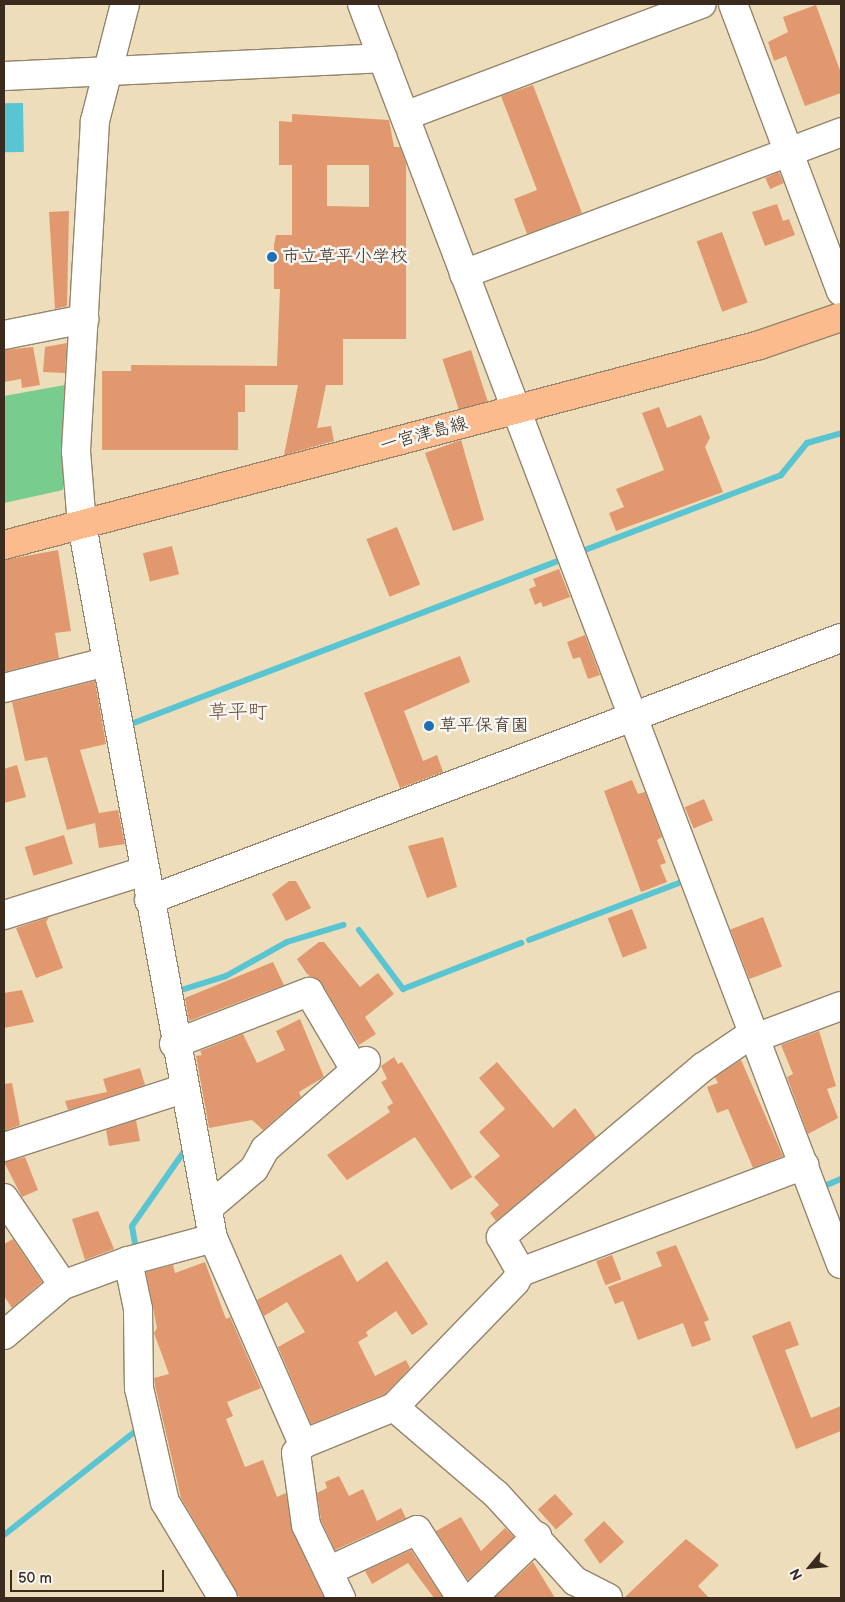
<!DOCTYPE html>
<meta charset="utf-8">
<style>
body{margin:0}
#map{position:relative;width:845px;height:1602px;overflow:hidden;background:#edddba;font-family:"Balsamiq Sans","Klee One",sans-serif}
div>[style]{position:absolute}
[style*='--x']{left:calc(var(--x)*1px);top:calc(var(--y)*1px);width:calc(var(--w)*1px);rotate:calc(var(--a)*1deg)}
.green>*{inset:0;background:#78cc8e}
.water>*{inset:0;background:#59c5d2;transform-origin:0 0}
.stream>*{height:6px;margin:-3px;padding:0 3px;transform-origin:3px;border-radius:3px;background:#59c5d2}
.building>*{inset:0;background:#e1986e;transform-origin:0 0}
.roads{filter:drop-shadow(1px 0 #94846c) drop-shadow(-1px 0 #94846c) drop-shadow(0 1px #94846c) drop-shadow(0 -1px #94846c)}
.minor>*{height:28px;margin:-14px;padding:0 14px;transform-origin:14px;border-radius:14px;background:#fff}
.major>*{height:28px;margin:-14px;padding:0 14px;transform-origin:14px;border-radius:14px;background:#fbbb8c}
.dots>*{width:14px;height:14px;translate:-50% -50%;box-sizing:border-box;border:2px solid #f6f6f2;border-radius:50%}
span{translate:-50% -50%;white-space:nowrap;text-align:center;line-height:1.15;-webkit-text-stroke:5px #f6f6f2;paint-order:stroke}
.poi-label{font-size:18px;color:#3b2a1e}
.left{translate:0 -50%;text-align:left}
.street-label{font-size:18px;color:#3b2a1e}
.quarter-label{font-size:20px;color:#75503a}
.frame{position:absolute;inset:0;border:5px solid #3b2a1e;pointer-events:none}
.north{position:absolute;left:785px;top:1542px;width:50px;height:50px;-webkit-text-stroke:4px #f6f6f2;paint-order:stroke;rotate:242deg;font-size:14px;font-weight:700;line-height:20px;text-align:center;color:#3b2a1e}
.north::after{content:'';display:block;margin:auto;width:18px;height:22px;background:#3b2a1e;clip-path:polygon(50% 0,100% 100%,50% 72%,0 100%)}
.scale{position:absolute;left:10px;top:1570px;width:154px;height:22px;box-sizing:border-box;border:2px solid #3b2a1e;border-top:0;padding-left:6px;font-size:15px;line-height:18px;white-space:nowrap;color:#3b2a1e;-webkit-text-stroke:4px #f6f6f2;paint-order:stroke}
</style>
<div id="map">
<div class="green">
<i style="clip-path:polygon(65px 385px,63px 490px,4px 503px,4px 396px)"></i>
</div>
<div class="water">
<i style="left:23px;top:103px;width:49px;height:19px;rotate:89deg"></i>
</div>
<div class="stream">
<i style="--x:585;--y:550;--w:210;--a:-20.9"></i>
<i style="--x:781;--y:475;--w:41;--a:-50.9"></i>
<i style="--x:807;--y:443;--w:35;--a:-16"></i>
<i style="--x:131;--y:724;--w:465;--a:-20.9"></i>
<i style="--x:359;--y:930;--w:74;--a:53.3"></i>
<i style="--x:403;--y:989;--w:127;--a:-21.3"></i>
<i style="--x:529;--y:940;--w:166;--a:-20.8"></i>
<i style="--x:178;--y:991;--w:50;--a:-17.4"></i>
<i style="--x:226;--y:976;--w:70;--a:-29.1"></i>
<i style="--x:287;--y:942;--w:59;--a:-16.9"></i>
<i style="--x:822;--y:1187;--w:21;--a:-23"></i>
<i style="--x:136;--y:1249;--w:23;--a:-100"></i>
<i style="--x:132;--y:1226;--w:89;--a:-55.1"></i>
<i style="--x:4;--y:1535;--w:169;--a:-38.3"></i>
</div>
<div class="building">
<i style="clip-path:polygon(816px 5px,841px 73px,841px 93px,805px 106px,786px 56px,774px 61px,768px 42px,788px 32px,783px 17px)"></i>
<i style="clip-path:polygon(533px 85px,582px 213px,527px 234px,514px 199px,537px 190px,501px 96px)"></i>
<i style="clip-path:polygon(evenodd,292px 114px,389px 120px,394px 147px,400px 147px,406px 163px,406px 339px,343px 339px,343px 385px,326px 385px,317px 428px,331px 426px,334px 441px,284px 455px,298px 385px,245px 385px,245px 412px,238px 412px,238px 450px,102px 450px,102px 371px,131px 371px,131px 365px,277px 366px,280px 289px,274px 289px,274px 245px,276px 235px,292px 235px,292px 165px,279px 165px,279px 121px,292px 122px,292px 114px,327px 165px,369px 165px,369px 207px,327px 206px,327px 165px)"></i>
<i style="left:779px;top:172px;width:12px;height:15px;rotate:66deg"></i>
<i style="clip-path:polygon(777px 204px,783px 221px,789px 219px,795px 235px,765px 246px,752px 212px)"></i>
<i style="clip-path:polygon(69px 211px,67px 306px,55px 309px,49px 212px)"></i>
<i style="left:722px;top:232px;width:75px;height:27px;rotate:70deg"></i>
<i style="clip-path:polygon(67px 343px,65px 373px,43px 372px,45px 347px)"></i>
<i style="clip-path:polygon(33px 347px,40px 385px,22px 388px,21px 379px,4px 382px,4px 350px)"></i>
<i style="left:471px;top:350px;width:54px;height:30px;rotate:72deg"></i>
<i style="clip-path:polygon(659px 407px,667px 428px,701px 415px,710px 438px,705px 447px,723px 492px,616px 531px,609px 513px,624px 507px,616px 489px,664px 470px,642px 413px)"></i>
<i style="clip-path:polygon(461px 440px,484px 520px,453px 531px,425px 453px)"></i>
<i style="left:397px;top:527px;width:62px;height:33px;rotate:68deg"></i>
<i style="left:172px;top:546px;width:29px;height:30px;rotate:76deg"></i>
<i style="clip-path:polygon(58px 550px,71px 631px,55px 633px,59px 658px,4px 672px,4px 560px)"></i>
<i style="clip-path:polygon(559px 569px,570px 597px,543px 607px,541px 602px,535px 605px,529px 589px,536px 586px,533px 579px)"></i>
<i style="clip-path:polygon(585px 635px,600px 675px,588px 679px,580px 657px,573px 659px,567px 642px)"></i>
<i style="clip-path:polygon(460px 656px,470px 682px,404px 711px,423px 761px,437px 755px,443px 772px,400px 788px,364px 693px)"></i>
<i style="clip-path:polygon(95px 681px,106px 744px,80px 750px,99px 813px,118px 810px,125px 844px,99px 848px,95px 823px,67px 830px,47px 757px,25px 761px,12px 702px)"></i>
<i style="clip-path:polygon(17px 765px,26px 797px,4px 803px,4px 769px)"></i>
<i style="clip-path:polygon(632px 780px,638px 794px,645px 792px,662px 837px,657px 840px,666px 863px,660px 865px,667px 882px,641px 892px,604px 791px)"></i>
<i style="left:704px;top:799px;width:23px;height:21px;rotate:67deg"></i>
<i style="left:64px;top:835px;width:30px;height:41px;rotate:73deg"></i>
<i style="clip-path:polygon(443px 837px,457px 887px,427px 898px,408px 846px)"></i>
<i style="clip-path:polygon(289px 881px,296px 881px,311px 908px,286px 921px,272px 894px)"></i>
<i style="left:632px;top:909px;width:42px;height:26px;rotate:69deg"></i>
<i style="clip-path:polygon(49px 917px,46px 922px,63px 968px,36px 978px,16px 928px)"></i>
<i style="left:763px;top:917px;width:53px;height:35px;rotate:69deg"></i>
<i style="clip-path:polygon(319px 942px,324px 942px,360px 987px,378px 973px,394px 994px,365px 1017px,376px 1034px,359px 1045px,322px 984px,307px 974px,297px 959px)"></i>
<i style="clip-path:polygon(273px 962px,284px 985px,189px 1021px,185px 998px)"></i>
<i style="clip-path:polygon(22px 990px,34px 1022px,4px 1028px,4px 993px)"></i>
<i style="clip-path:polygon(300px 1019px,324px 1077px,299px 1092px,301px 1097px,263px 1130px,252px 1120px,209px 1128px,196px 1056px,202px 1055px,200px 1051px,243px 1034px,257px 1063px,285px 1050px,276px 1031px)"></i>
<i style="clip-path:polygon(819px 1031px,836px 1086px,827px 1089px,838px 1118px,808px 1134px,787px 1077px,793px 1074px,781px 1045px)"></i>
<i style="clip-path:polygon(394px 1057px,398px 1064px,402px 1062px,472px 1177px,451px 1190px,415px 1137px,347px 1180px,327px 1155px,390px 1112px,387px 1107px,393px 1103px,381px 1082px,387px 1079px,381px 1066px)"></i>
<i style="clip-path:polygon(741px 1060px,783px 1156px,753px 1168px,728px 1109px,717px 1113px,707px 1087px,718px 1083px,715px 1077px)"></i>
<i style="clip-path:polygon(497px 1062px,553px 1128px,575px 1108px,596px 1137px,496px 1221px,490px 1213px,499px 1205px,474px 1177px,500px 1156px,479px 1132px,505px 1109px,479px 1078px)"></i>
<i style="clip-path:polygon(140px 1068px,145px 1085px,68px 1110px,65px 1101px,107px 1092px,103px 1079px)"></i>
<i style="clip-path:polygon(12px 1083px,20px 1125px,4px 1131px,4px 1084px)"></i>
<i style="clip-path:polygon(136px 1120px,140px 1141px,109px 1146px,106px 1130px)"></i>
<i style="clip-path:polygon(25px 1157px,38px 1190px,22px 1197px,4px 1162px)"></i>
<i style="clip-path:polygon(98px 1211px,114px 1249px,85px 1260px,72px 1219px)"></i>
<i style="clip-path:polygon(13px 1239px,42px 1282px,12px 1308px,4px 1296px,4px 1244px)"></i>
<i style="clip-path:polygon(676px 1245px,709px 1320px,704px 1322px,711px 1340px,692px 1347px,683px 1323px,638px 1340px,623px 1301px,615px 1304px,608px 1287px,662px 1266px,656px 1252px)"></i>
<i style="clip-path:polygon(341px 1254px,357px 1282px,387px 1261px,428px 1324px,412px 1335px,396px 1311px,366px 1332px,368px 1336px,358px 1342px,375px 1376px,406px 1360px,410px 1368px,385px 1394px,311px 1424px,278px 1347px,305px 1332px,287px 1302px,264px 1316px,257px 1300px)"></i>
<i style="left:612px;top:1255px;width:26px;height:17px;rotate:69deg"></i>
<i style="clip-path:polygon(205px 1262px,226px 1319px,230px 1317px,261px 1388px,227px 1402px,233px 1416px,226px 1419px,245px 1467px,263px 1460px,277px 1497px,286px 1493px,292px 1531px,324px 1598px,240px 1598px,181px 1498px,155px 1386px,154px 1378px,169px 1374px,154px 1333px,157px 1328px,146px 1272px,173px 1265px,175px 1273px)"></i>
<i style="clip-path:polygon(790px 1321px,799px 1345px,785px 1350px,811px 1418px,841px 1406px,841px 1431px,796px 1449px,752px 1336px)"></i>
<i style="clip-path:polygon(339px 1476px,349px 1496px,363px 1489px,377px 1521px,401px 1508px,406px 1518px,335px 1550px,321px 1520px,317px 1493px,327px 1488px,325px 1482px)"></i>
<i style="left:555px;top:1494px;width:27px;height:23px;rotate:48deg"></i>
<i style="clip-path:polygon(461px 1517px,481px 1551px,505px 1528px,514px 1537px,468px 1580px,436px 1531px)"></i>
<i style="clip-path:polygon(604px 1521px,624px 1542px,600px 1564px,584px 1540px)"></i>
<i style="clip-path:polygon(686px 1539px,719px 1565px,698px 1586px,709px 1598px,624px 1598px)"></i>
<i style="clip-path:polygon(411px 1550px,443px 1598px,434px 1598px,408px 1563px,372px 1584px,365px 1571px)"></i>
<i style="clip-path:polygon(533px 1562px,555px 1598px,494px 1598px)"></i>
</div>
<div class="roads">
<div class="minor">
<i style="--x:125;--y:4;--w:121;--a:104.4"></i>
<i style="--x:95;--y:121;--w:331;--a:93.3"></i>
<i style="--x:76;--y:451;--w:74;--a:85.4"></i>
<i style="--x:82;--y:525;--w:725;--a:79.59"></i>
<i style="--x:213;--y:1238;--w:225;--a:66.4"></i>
<i style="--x:303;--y:1444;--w:98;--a:-22.1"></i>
<i style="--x:394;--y:1407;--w:174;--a:-45.9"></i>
<i style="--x:515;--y:1282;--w:12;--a:-59"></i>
<i style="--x:521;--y:1272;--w:40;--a:-119.7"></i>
<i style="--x:501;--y:1237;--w:264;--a:-40.1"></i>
<i style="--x:703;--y:1067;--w:60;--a:-34.2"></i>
<i style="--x:362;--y:4;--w:1348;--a:69.19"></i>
<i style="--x:733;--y:4;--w:307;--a:69.4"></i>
<i style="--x:4;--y:76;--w:379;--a:-2.7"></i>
<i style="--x:405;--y:116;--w:317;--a:-20.7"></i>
<i style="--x:464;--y:274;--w:403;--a:-20.6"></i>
<i style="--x:4;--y:335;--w:82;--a:-11.3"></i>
<i style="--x:4;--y:688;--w:105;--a:-14.3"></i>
<i style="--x:149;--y:900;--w:740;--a:-20.74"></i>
<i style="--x:4;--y:915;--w:147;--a:-17.4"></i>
<i style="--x:755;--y:1038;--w:92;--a:-20.4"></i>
<i style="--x:174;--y:1044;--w:145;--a:-21.1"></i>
<i style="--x:309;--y:992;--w:88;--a:59.4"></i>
<i style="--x:4;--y:1147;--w:187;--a:-18"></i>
<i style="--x:4;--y:1198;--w:105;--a:55.9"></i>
<i style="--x:208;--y:1208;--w:60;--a:-40.3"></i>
<i style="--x:254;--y:1169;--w:23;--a:-61"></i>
<i style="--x:265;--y:1149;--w:134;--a:-41.1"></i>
<i style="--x:128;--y:1261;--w:49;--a:78.2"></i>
<i style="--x:138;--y:1309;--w:79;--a:89.3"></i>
<i style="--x:139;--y:1388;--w:117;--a:77.2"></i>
<i style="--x:165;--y:1502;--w:112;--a:58.9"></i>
<i style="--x:521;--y:1272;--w:303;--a:-20.7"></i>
<i style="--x:4;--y:1335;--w:77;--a:-40.3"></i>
<i style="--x:63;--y:1285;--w:69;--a:-20.3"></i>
<i style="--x:128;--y:1261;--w:88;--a:-15.1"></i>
<i style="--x:394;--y:1407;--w:134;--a:40.5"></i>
<i style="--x:496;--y:1494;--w:118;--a:47.8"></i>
<i style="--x:575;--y:1581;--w:37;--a:27"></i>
<i style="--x:303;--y:1444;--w:11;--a:128"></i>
<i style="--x:296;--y:1453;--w:73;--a:82.1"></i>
<i style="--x:306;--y:1525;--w:81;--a:64.4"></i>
<i style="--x:328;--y:1571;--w:98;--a:-24.7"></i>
<i style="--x:417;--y:1530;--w:81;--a:57.1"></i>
<i style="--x:472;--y:1598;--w:90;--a:-43.6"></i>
</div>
<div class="major">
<i style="--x:4;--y:545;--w:782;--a:-14.82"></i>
<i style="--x:760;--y:345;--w:86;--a:-19.1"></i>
</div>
</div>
<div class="dots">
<i style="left:272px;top:257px;background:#1f6fb2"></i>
<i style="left:429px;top:726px;background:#1f6fb2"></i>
</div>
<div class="poi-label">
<span class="left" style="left:282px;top:257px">市立草平小学校</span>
<span class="left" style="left:439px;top:726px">草平保育園</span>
</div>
<div class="street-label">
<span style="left:424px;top:435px;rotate:-15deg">一宮津島線</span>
</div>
<div class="quarter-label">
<span style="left:238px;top:712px">草平町</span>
</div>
<div class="frame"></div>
<div class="north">N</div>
<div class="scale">50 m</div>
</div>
